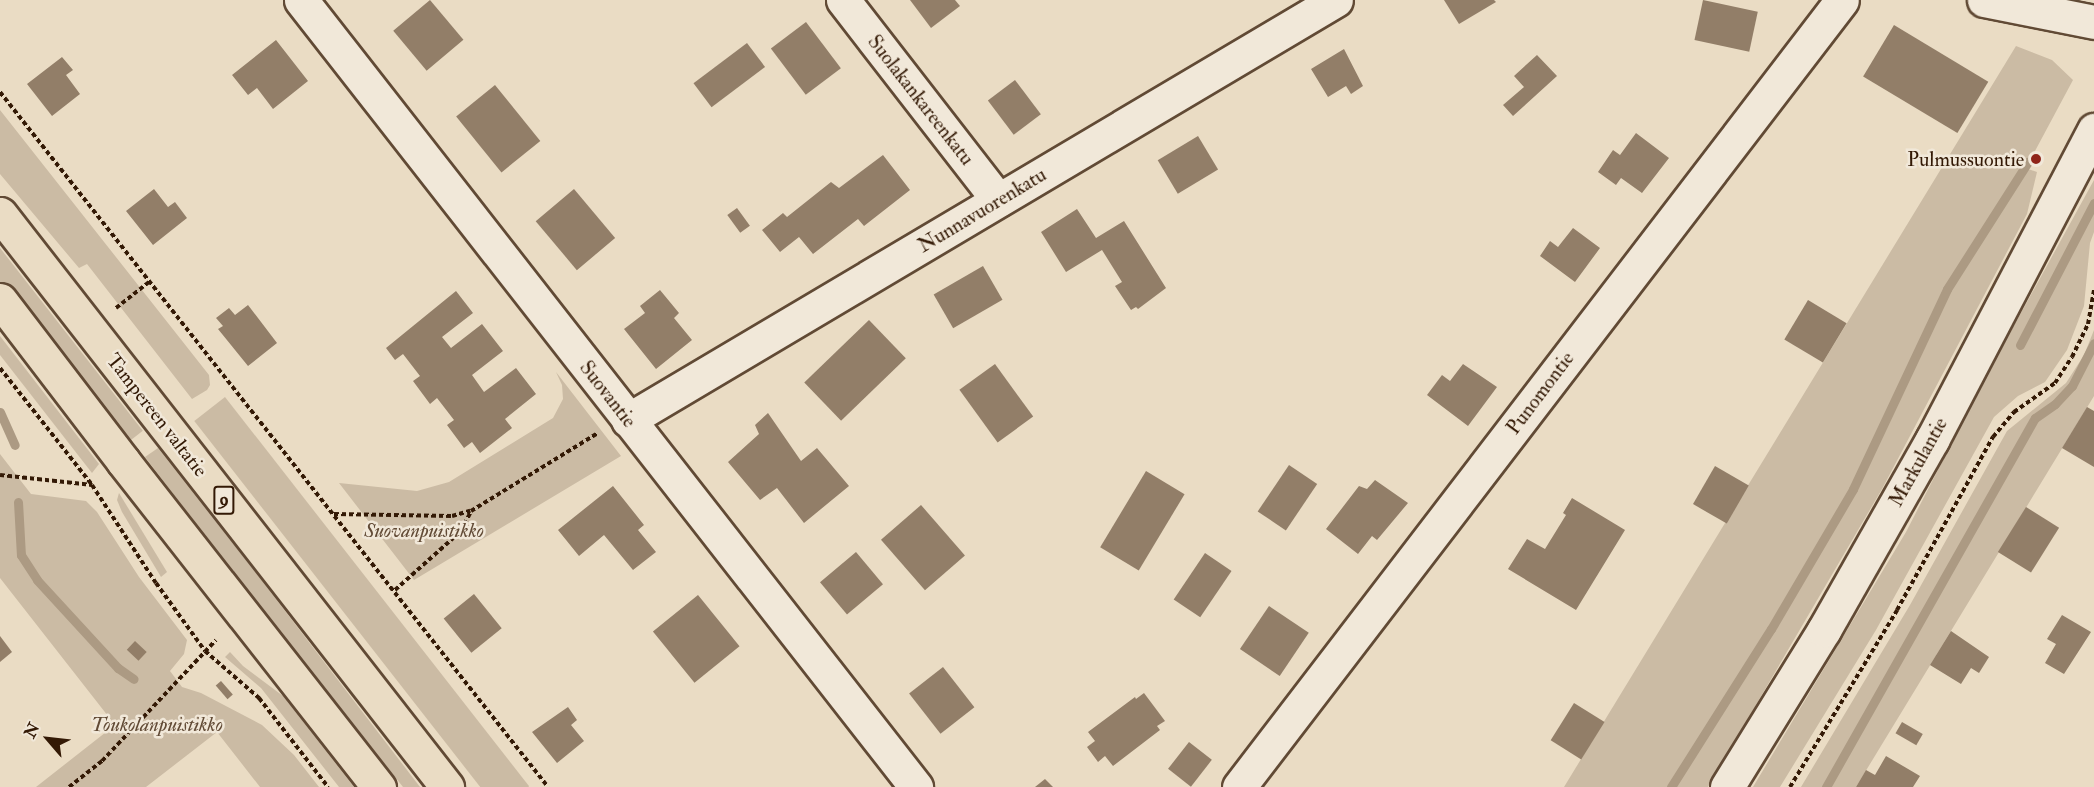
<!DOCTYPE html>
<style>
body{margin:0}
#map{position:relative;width:2094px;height:787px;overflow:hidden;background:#eadcc4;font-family:"IM FELL Double Pica",serif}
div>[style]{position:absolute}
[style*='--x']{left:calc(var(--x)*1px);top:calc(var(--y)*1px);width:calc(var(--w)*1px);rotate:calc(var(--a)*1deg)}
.green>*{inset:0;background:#cbbba4;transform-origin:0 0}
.stream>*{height:9px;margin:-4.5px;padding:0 4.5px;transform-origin:4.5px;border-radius:4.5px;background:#ac9a83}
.building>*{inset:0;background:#927e68;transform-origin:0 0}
.path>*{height:4px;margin-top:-2px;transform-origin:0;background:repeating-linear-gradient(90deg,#331905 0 4.5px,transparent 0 7.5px)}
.roads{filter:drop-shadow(2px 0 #614a35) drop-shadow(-2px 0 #614a35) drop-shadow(0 2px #614a35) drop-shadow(0 -2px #614a35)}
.minor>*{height:33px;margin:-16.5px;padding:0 16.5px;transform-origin:16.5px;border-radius:16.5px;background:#f1e8d9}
.secondary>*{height:33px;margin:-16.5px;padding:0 16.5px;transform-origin:16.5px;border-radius:16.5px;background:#f1e8d9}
.trunk>*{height:33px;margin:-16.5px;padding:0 16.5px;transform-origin:16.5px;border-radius:16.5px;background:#eadcc4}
.dots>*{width:16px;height:16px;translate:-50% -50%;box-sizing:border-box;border:3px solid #f1e8d9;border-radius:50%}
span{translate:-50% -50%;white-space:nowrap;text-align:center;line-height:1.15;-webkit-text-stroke:5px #f1e8d9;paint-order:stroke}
.shield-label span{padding:2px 4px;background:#f1e8d9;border:2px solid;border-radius:4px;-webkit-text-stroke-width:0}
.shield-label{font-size:18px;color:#331905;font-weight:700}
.street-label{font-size:20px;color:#331905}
.poi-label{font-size:20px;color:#331905}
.right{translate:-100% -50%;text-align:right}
.park-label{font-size:20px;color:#614a35;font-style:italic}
.north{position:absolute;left:18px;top:709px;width:60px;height:60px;-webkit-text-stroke:4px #f1e8d9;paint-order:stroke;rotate:298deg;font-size:16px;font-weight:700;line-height:24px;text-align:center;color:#331905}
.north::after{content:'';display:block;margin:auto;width:21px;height:27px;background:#331905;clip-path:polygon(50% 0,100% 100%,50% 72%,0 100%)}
</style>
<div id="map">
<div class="green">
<i style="clip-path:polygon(2016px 46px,2052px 60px,2073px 80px,2035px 151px,2028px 169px,2037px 172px,2027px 214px,1882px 489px,1708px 787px,1564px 787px)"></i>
<i style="clip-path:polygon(0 110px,209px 375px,210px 385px,207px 390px,192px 399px,87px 264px,79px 268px,0 174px)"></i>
<i style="clip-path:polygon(2094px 180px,2094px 232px,2090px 243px,2084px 306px,2067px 350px,2045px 382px,2018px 396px,1994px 417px,1876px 630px,1780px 787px,1753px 787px,1906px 532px,1988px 373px)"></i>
<i style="left:0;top:248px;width:232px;height:24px;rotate:52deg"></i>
<i style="clip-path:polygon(2094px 330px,2094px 396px,1856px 787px,1801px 787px,1910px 605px,2007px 431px,2066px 383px,2084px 355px)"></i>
<i style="clip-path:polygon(0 336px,99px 464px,92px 473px,0 355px)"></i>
<i style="clip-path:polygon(556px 372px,621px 456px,414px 580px,339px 483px,417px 491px,449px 482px,553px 418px,563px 399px,562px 385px)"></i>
<i style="left:225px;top:397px;width:494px;height:39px;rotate:52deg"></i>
<i style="clip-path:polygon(158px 448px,249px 564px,420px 787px,403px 787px,237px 577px,145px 457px)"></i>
<i style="clip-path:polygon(0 454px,31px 494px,86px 501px,97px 512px,139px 577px,187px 640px,184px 654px,170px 671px,182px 687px,201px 693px,262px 725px,294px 755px,319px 787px,260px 787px,217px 732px,146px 787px,36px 787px,115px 725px,0 578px)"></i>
<i style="clip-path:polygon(119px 493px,167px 572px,161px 577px,122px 512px,117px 500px)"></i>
<i style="clip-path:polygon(230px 652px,243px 666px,283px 696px,354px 787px,339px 787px,261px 688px,225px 657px)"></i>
</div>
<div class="stream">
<i style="--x:2020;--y:345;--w:160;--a:-62.5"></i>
<i style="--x:0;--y:412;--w:36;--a:66"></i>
<i style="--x:18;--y:502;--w:53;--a:86.8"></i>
<i style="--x:21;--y:555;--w:30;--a:57"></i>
<i style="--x:37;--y:580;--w:120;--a:47.4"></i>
<i style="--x:118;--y:668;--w:19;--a:35"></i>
<i style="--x:1671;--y:787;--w:187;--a:-57.7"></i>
<i style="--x:1771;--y:629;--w:162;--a:-59.6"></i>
<i style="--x:1853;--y:489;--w:221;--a:-64.8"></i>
<i style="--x:1947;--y:289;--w:151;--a:-57.5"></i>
<i style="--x:1826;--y:787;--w:424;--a:-60.5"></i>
<i style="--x:2035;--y:418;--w:24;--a:-35"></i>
<i style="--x:2055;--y:404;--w:25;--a:-47"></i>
<i style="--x:2072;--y:386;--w:48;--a:-62.9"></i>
</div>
<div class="building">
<i style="left:430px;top:0;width:52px;height:48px;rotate:50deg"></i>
<i style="clip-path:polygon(910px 0,955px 0,960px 6px,931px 28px)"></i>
<i style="clip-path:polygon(1444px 0,1494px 0,1496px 2px,1459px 24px)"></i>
<i style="left:1703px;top:0;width:56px;height:41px;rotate:12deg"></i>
<i style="left:806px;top:22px;width:58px;height:44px;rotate:53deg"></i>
<i style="left:1894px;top:25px;width:110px;height:60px;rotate:31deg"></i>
<i style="clip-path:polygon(276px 40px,308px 81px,273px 109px,257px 88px,248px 95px,232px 75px)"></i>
<i style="left:747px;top:43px;width:30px;height:67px;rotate:53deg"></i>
<i style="clip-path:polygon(1344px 49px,1363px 86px,1351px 94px,1346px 86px,1328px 97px,1311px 69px)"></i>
<i style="clip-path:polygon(1537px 55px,1557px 76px,1513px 116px,1503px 105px,1524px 87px,1514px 76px)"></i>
<i style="clip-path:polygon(62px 57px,73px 70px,66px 75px,80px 94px,52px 116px,27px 84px)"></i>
<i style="left:1015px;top:80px;width:43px;height:34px;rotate:53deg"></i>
<i style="left:495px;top:85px;width:72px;height:50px;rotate:51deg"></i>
<i style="clip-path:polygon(1636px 133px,1669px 158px,1642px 193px,1621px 178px,1616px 185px,1598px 172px,1613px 150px,1620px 155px)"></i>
<i style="left:1198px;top:136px;width:39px;height:47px;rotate:59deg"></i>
<i style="clip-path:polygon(883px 155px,910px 190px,864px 226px,858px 219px,813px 254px,799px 237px,780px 252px,762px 230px,783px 213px,787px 217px,831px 182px,839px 188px)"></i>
<i style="clip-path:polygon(154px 189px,168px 207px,175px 202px,187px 218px,153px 245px,126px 211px)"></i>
<i style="left:574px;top:189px;width:64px;height:50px;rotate:50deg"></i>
<i style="left:737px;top:208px;width:22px;height:12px;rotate:54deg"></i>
<i style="clip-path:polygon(1077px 209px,1096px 238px,1124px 221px,1166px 288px,1138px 309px,1136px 307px,1131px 310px,1115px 286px,1122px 282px,1102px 250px,1066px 272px,1041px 232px)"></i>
<i style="clip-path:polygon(1573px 228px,1600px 248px,1575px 282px,1540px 256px,1550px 241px,1558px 247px)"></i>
<i style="left:983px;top:266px;width:39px;height:57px;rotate:60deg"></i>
<i style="clip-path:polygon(660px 290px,679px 313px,674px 318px,692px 340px,656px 369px,624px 329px,645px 313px,640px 306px)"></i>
<i style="clip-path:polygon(456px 291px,473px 313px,442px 337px,451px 348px,482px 324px,503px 351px,472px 375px,484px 392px,516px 368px,536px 394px,505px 419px,512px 428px,480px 453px,472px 442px,464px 448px,447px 425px,454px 420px,437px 398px,430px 404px,413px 381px,420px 376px,403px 354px,395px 360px,386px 348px)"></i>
<i style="left:1808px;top:300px;width:45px;height:46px;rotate:31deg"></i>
<i style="clip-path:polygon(248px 305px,277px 343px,248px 366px,218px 329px,223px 326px,216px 318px,229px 308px,235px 315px)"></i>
<i style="left:869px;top:320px;width:53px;height:90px;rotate:46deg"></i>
<i style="left:995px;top:364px;width:65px;height:44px;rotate:54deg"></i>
<i style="clip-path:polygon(1463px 364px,1497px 387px,1468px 426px,1427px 395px,1442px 375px,1450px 381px)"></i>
<i style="clip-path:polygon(2087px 407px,2094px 411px,2094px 467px,2062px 448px)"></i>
<i style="clip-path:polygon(768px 413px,801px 461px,817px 448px,849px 486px,804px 523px,777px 488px,760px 500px,728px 462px,759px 434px,755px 425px)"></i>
<i style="left:1289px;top:465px;width:34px;height:56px;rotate:34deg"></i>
<i style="left:1715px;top:466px;width:39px;height:44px;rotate:30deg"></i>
<i style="left:1146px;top:471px;width:45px;height:89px;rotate:31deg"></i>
<i style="clip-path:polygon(1375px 480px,1408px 503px,1377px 540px,1372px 536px,1358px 554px,1326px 529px,1359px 486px,1367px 489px)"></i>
<i style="clip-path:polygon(613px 486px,644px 525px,638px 530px,656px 552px,633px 570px,604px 535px,579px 556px,558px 530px)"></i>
<i style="clip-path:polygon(1572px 498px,1625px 530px,1576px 610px,1508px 569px,1527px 539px,1545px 549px,1566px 515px,1563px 513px)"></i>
<i style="left:921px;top:505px;width:67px;height:53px;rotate:49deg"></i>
<i style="left:2026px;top:507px;width:39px;height:53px;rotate:32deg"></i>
<i style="left:856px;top:552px;width:42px;height:47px;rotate:50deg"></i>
<i style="left:1205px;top:553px;width:32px;height:56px;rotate:34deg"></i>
<i style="left:474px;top:594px;width:44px;height:39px;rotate:51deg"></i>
<i style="left:698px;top:595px;width:66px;height:58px;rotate:51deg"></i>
<i style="left:1269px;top:606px;width:48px;height:52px;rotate:34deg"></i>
<i style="clip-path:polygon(2062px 615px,2091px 632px,2064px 674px,2045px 663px,2056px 644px,2047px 639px)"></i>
<i style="clip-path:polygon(1951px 631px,1989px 657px,1979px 673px,1971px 668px,1961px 684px,1930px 665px)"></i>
<i style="clip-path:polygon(0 636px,12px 652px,0 662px)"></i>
<i style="left:135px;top:641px;width:16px;height:12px;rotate:43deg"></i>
<i style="left:943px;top:667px;width:51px;height:43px;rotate:52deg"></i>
<i style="left:221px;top:681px;width:18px;height:7px;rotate:49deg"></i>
<i style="clip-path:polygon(1144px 693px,1165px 721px,1157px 726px,1160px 730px,1113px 766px,1105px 756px,1098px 762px,1087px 747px,1095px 741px,1088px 732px,1135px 697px,1136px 699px)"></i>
<i style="left:1574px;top:703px;width:36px;height:44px;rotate:32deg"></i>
<i style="clip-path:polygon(568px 707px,577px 720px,571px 725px,584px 741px,557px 763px,532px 732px)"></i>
<i style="left:1902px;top:722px;width:24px;height:13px;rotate:30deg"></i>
<i style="left:1189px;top:742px;width:29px;height:34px;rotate:38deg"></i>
<i style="clip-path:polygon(1886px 756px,1920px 776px,1913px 787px,1856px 787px,1866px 770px,1875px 775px)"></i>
<i style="clip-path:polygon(1045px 779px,1053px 787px,1035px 787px)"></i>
</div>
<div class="path">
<i style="--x:0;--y:92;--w:885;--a:51.74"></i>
<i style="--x:116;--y:308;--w:42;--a:-38.2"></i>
<i style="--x:0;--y:368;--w:149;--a:51.8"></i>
<i style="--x:92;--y:485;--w:117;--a:56.9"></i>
<i style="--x:156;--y:583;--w:84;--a:54.2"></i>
<i style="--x:205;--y:651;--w:72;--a:41"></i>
<i style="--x:259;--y:698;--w:113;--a:52.2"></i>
<i style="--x:0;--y:475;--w:93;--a:6.2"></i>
<i style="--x:334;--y:514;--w:118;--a:1"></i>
<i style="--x:452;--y:516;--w:19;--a:-16"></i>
<i style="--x:395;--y:590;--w:89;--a:-41.8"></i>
<i style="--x:461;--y:531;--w:22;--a:-63"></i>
<i style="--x:471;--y:511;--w:149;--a:-31.6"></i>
<i style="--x:69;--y:787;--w:42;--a:-38.2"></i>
<i style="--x:102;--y:761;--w:166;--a:-46.7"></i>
<i style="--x:1790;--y:787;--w:207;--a:-58.8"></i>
<i style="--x:1897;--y:610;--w:198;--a:-61"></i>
<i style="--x:1993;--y:437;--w:33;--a:-50"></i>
<i style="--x:2014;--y:412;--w:50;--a:-35.3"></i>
<i style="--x:2055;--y:383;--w:31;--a:-57"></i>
<i style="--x:2072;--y:357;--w:37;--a:-64"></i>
<i style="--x:2088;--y:324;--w:36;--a:-80"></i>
</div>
<div class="roads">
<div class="minor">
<i style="--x:301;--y:0;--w:999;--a:51.99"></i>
<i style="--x:843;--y:0;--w:253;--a:52.2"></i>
<i style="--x:1984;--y:0;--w:112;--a:11.3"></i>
<i style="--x:628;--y:420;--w:823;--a:-30.68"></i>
<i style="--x:1239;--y:787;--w:991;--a:-52.54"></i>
</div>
<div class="secondary">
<i style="--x:1727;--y:787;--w:185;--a:-58.3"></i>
<i style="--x:1824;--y:630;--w:219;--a:-60.4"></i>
<i style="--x:1932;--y:440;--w:350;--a:-62.4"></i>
</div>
<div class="trunk">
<i style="--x:0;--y:214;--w:727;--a:52.04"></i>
<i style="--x:0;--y:300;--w:203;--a:52.6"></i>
<i style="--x:123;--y:461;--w:415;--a:51.9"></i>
</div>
</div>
<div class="dots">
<i style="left:2036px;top:159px;background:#8f2418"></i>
</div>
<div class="shield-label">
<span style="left:224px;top:500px">9</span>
</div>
<div class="street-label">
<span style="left:921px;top:100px;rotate:52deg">Suolakankareenkatu</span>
<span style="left:982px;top:210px;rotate:-31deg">Nunnavuorenkatu</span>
<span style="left:1540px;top:393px;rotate:-53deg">Punomontie</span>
<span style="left:608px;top:394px;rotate:52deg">Suovantie</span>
<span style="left:157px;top:415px;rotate:52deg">Tampereen valtatie</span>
<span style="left:1918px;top:462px;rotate:-61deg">Markulantie</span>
</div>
<div class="poi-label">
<span class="right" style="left:2024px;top:159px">Pulmussuontie</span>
</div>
<div class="park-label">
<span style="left:424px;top:530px">Suovanpuistikko</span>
<span style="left:157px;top:724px">Toukolanpuistikko</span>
</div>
<div class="north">N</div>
</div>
